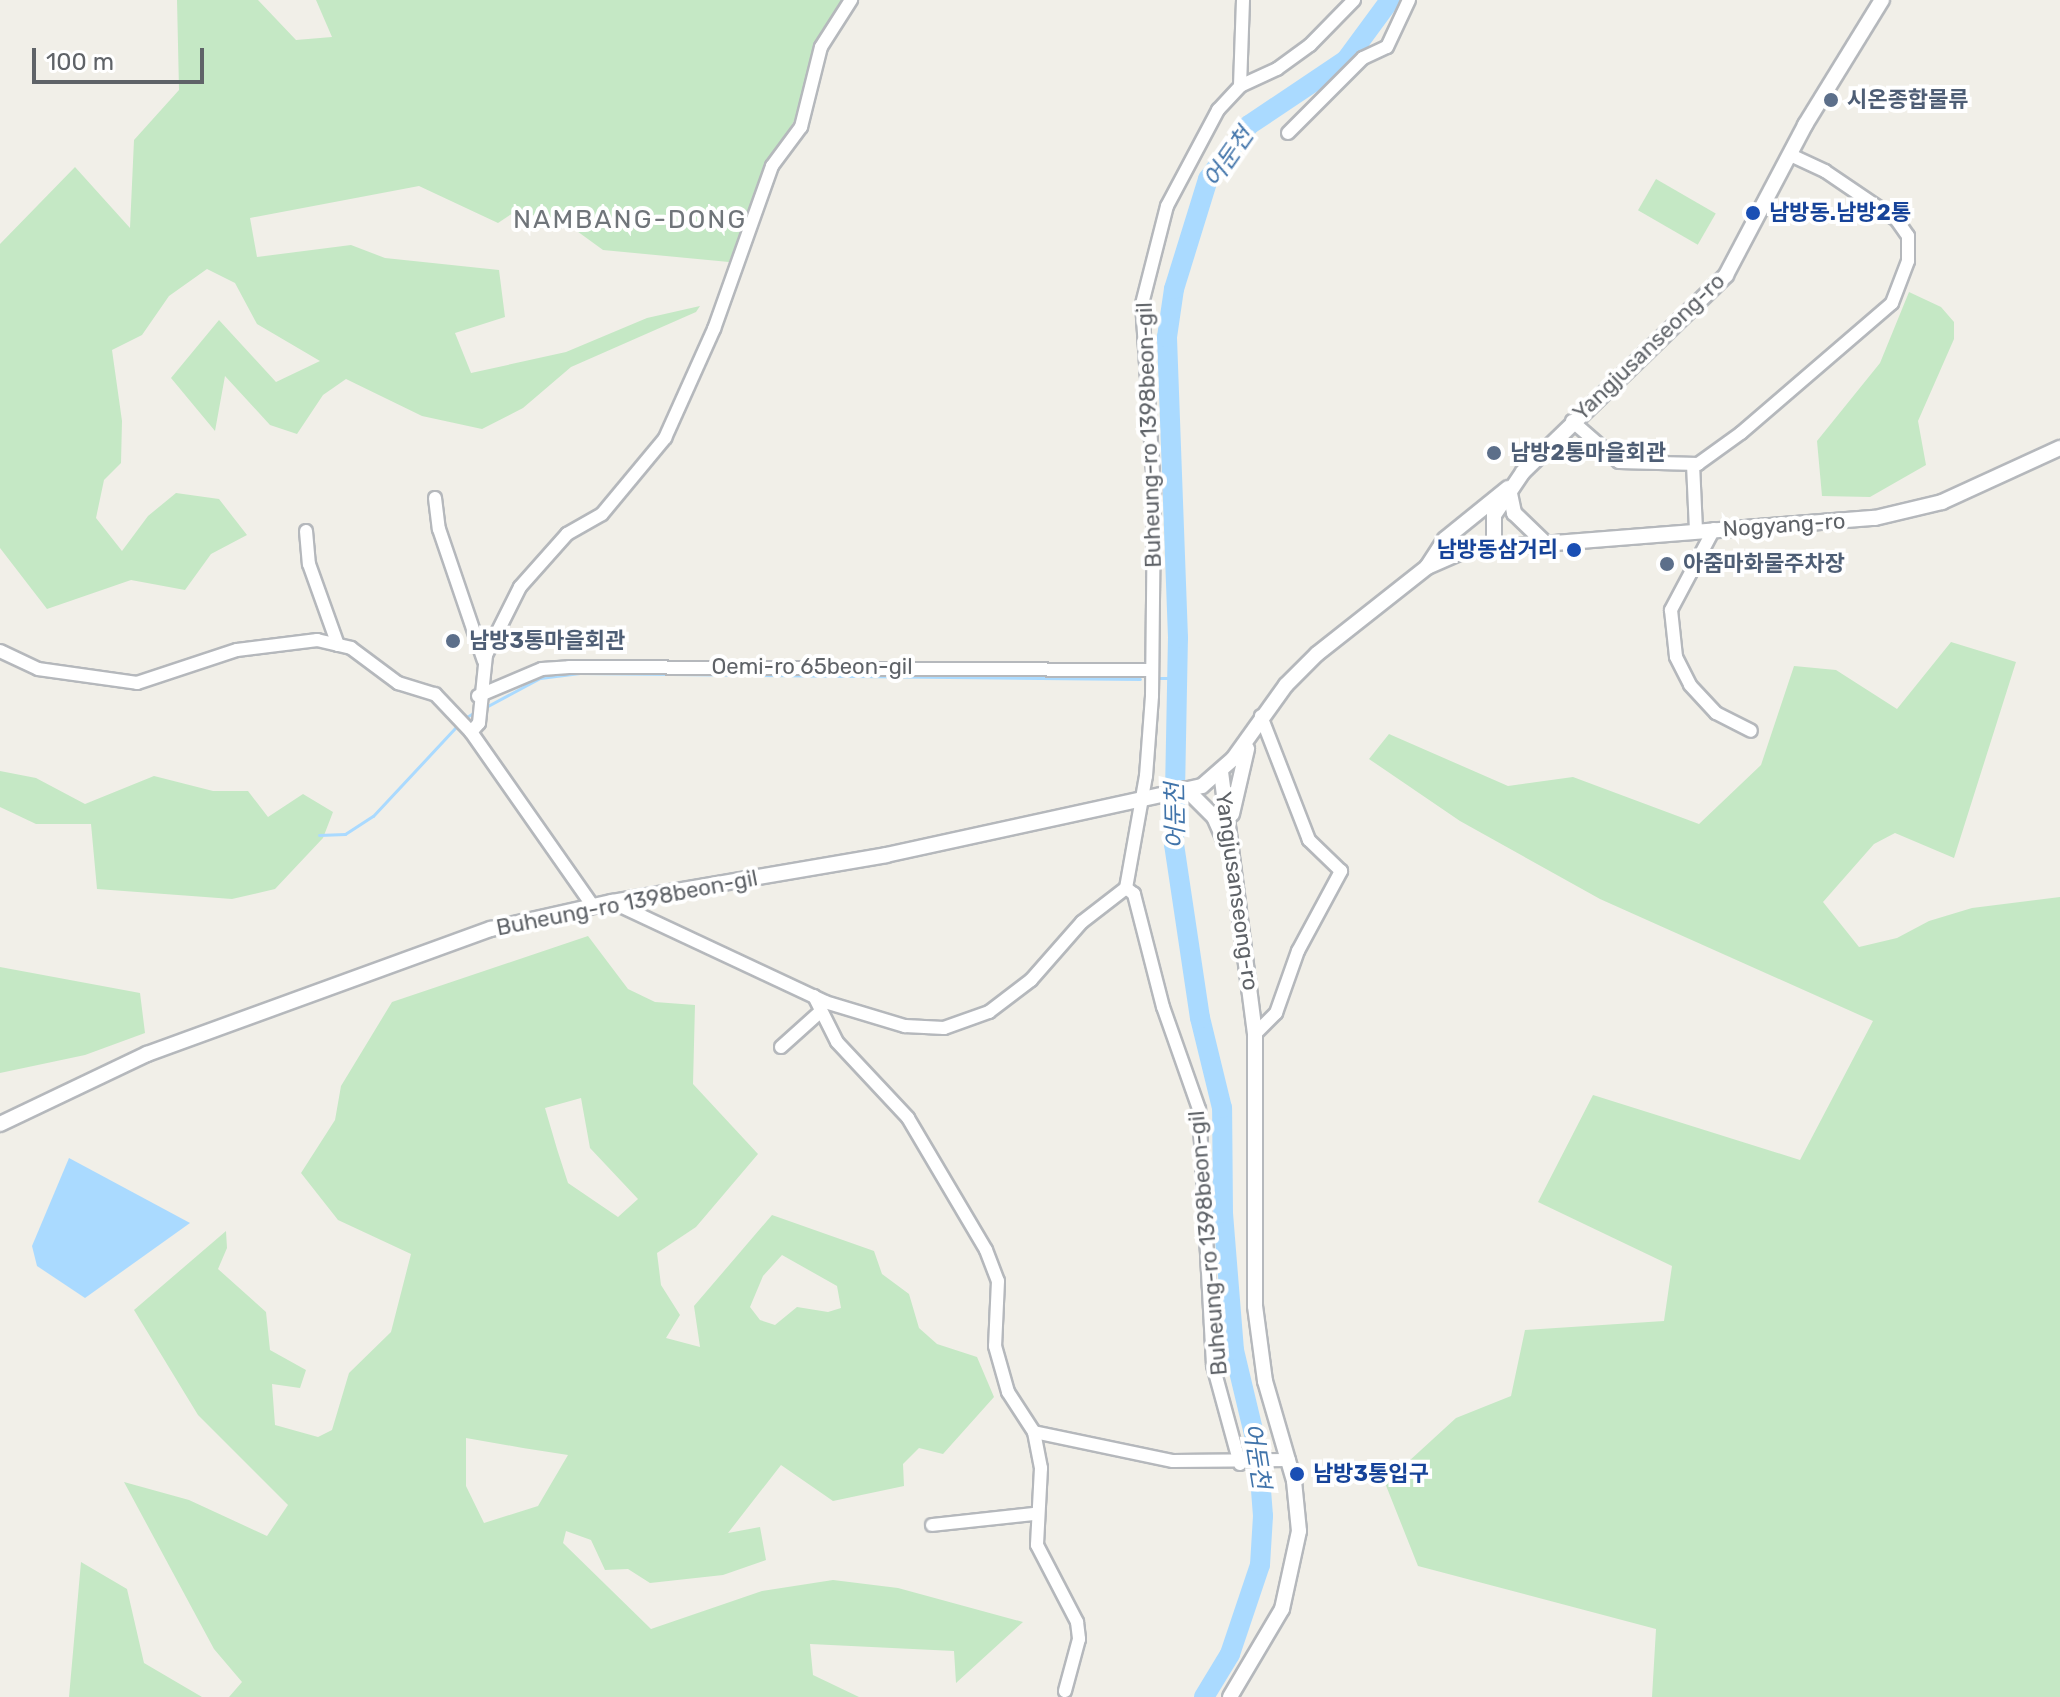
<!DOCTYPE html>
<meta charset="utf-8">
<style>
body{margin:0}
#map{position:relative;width:2060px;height:1697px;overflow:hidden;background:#f1efe8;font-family:Rubik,"Noto Sans KR",sans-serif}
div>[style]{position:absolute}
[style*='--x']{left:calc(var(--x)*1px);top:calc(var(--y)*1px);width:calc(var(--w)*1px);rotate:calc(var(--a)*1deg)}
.green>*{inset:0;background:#c5e8c5;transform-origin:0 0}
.water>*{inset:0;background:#aadaff}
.stream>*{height:3px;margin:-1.5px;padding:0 1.5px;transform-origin:1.5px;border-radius:1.5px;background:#aadaff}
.river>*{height:20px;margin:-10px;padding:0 10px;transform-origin:10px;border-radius:10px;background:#aadaff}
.roads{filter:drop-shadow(2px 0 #b5b8bc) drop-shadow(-2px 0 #b5b8bc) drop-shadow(0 2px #b5b8bc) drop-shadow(0 -2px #b5b8bc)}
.minor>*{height:12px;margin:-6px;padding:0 6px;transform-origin:6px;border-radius:6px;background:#fff}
.tertiary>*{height:14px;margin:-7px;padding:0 7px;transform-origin:7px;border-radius:7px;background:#fff}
.dots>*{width:22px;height:22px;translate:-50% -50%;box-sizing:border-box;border:4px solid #fff;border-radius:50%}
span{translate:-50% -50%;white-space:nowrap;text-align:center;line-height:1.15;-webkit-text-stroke:8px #fff;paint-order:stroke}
.service-label{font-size:22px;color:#4e5e75;font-weight:700}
.left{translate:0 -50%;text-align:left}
.transit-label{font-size:22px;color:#164399;font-weight:700}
.right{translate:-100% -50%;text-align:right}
.street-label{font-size:22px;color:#5f6368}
.water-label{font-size:24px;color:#4174aa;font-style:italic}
.quarter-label{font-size:26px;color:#70757a;letter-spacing:2px}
.scale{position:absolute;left:32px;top:48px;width:172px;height:36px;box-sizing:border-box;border:4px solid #5f6368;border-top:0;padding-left:10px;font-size:24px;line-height:28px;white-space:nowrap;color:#5f6368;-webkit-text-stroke:6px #fff;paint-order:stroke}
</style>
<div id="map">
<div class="green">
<i style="clip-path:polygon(177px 0,258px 0,296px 40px,332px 37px,316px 0,843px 0,817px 46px,797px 116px,766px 168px,729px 262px,603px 250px,559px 218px,513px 213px,498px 223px,419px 186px,250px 218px,257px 257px,351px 245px,385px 258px,499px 270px,505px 317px,455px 333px,471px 373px,566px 352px,647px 318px,700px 306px,696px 312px,571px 367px,523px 408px,482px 429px,422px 416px,346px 379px,323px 395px,297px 434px,270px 425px,225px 376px,215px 431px,171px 378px,219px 320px,276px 382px,320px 361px,257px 324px,235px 283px,207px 269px,169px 296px,142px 335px,112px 350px,122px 421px,121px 463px,104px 480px,96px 518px,122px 551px,148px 516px,176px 493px,219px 499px,247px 535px,211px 554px,185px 590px,131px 580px,47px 609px,0 548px,0 244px,75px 167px,130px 228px,134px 140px,179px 90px)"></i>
<i style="left:1656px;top:179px;width:69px;height:36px;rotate:30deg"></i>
<i style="clip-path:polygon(1909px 292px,1941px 307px,1954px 322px,1954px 339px,1918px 421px,1926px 465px,1870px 497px,1822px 496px,1817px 441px,1880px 363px)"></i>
<i style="clip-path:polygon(1951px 642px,2016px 662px,1954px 858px,1895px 833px,1874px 844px,1823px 902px,1859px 947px,1897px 938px,1929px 921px,1972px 908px,2060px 897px,2060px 1697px,1652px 1697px,1656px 1629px,1418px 1566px,1385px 1483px,1456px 1418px,1511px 1396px,1525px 1330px,1664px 1321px,1672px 1266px,1538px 1202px,1593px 1095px,1800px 1160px,1873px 1021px,1600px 899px,1460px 821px,1369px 759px,1389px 734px,1508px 786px,1573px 777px,1699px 824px,1761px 765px,1794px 666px,1836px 670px,1897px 709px)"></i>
<i style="clip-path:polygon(0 771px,36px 778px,85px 804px,154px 776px,213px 791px,248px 791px,268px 817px,303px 794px,333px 812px,323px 838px,275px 889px,232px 899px,97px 889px,91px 824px,36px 824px,0 807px)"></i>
<i style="clip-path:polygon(evenodd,588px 936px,628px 989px,655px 1002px,695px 1005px,693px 1084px,758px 1154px,696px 1227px,657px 1253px,661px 1285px,680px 1315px,666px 1338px,700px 1347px,694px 1306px,772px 1215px,874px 1251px,882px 1274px,909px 1294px,919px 1328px,937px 1344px,977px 1357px,994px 1397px,943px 1454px,919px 1448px,903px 1464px,904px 1486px,833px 1501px,781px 1465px,728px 1533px,760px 1527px,766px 1560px,723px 1575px,650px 1583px,628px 1569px,605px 1570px,591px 1540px,566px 1531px,563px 1543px,651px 1629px,762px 1591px,833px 1580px,898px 1588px,1023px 1622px,956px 1683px,954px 1651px,810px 1644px,813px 1675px,859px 1697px,229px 1697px,242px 1682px,214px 1649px,124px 1482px,189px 1500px,267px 1536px,288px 1505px,198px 1415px,134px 1310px,226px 1231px,227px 1248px,218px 1269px,266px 1312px,270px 1350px,306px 1370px,300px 1388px,272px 1384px,275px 1425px,318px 1437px,332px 1430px,349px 1373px,391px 1332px,411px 1254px,338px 1220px,301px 1173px,335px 1120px,341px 1086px,392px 1002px,588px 936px,581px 1098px,590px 1148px,638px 1199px,618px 1217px,568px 1183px,557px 1149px,545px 1108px,581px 1098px,588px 936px,782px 1255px,837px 1286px,841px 1308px,828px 1312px,797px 1307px,775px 1325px,760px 1320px,750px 1307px,763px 1276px,782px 1255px,588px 936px,466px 1438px,523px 1448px,568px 1455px,538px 1506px,484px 1523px,466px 1486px,466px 1438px)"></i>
<i style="clip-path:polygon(0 967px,140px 993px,145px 1033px,85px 1055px,0 1073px)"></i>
<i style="clip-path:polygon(81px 1562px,127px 1589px,144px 1663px,202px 1697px,69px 1697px)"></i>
</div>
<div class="water">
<i style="clip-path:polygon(69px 1158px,190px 1223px,85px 1298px,37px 1266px,32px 1246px)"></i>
</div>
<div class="stream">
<i style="--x:1158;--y:678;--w:18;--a:0"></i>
<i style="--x:484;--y:708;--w:64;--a:-28.2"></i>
<i style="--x:540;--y:678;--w:40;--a:-7.1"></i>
<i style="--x:580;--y:673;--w:560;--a:0.61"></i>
<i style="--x:463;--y:719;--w:16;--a:-30"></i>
<i style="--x:319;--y:835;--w:26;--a:-2"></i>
<i style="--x:345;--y:834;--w:33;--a:-33"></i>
<i style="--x:373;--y:816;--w:125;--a:-47"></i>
</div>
<div class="river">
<i style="--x:1204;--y:1697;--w:50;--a:-58.8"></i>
<i style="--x:1230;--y:1654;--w:94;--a:-71.4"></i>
<i style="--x:1260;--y:1565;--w:49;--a:-86.5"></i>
<i style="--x:1263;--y:1516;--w:65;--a:-94.4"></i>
<i style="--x:1258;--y:1451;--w:104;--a:-103.4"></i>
<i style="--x:1234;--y:1350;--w:137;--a:-94.6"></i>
<i style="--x:1223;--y:1213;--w:105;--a:-90.5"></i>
<i style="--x:1222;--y:1108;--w:93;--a:-103.7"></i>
<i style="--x:1200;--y:1018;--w:176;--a:-98.5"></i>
<i style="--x:1174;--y:844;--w:206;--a:-88.9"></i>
<i style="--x:1178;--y:638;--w:301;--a:-92.1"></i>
<i style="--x:1167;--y:337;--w:49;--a:-81.7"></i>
<i style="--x:1174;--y:289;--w:115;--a:-72.8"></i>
<i style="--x:1208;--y:179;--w:68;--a:-52.8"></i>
<i style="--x:1249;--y:125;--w:117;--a:-33.8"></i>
<i style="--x:1346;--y:60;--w:74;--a:-53.7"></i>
</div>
<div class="roads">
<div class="minor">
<i style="--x:1240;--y:86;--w:41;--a:-24.7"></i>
<i style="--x:1277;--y:69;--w:41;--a:-36"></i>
<i style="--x:1310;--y:45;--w:63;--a:-45.6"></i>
<i style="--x:1288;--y:133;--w:106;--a:-45"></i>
<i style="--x:1363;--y:58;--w:26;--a:-25"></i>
<i style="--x:1387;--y:47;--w:52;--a:-64.9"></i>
<i style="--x:1572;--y:421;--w:62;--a:41.1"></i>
<i style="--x:1619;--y:462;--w:79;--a:1.5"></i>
<i style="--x:1698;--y:464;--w:53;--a:-35.8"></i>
<i style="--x:1741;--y:433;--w:199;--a:-40.7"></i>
<i style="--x:1892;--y:303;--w:45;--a:-69.1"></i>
<i style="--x:1908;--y:261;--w:25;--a:-90"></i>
<i style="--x:1908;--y:236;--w:19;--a:-125"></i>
<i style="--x:1897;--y:220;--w:87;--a:-145.8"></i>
<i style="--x:1825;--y:171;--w:38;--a:-155"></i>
<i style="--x:1693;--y:464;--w:67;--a:87.4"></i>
<i style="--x:435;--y:498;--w:31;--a:83"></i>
<i style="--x:439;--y:529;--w:139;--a:71.2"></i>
<i style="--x:1714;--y:529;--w:92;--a:118"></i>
<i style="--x:1671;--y:610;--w:47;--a:83.9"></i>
<i style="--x:1676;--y:657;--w:31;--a:63"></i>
<i style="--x:1690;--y:685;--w:38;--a:47"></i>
<i style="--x:1716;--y:713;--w:39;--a:27"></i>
<i style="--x:306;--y:531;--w:33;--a:85"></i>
<i style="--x:309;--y:564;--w:86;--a:70.3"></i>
<i style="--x:0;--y:651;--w:42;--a:25.3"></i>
<i style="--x:38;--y:669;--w:100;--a:8"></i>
<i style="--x:137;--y:683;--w:105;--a:-18.3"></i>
<i style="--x:237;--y:650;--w:81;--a:-7.1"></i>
<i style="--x:317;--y:640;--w:35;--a:13"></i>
<i style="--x:351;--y:648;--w:59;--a:36.7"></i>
<i style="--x:398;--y:683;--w:39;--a:17"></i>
<i style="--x:435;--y:694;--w:52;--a:46.5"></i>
<i style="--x:471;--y:732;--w:213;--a:55"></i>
<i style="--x:478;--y:696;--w:69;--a:-22.9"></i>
<i style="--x:542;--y:669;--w:27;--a:-4"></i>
<i style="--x:569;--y:667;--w:582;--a:0.3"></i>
<i style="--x:471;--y:732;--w:12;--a:-48"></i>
<i style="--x:479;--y:723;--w:68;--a:-84.1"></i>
<i style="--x:486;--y:655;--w:76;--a:-63.4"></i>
<i style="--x:520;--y:587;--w:71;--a:-48.4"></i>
<i style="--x:567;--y:534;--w:40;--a:-29.7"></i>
<i style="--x:602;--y:514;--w:99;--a:-50.3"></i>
<i style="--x:665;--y:438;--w:120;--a:-65.8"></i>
<i style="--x:714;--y:329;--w:173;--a:-70.4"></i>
<i style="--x:772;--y:166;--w:49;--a:-53.4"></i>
<i style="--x:801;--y:127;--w:82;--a:-76"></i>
<i style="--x:821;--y:47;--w:56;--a:-57.4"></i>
<i style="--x:612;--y:902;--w:235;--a:25.1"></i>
<i style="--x:825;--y:1002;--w:84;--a:16.7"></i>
<i style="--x:905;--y:1026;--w:39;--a:3"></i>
<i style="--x:944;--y:1028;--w:48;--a:-19.6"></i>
<i style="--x:989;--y:1012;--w:53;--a:-37.3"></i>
<i style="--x:1031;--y:980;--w:77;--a:-48.7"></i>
<i style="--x:1082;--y:922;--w:56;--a:-37.7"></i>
<i style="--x:814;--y:996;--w:51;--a:63.4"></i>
<i style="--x:837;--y:1042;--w:104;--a:46.9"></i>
<i style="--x:908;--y:1118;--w:153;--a:59.4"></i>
<i style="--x:986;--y:1250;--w:33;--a:69"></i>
<i style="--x:998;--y:1281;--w:65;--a:92.6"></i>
<i style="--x:995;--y:1346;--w:48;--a:74.2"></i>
<i style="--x:1008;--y:1392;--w:48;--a:57"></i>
<i style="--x:1034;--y:1432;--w:142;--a:11.8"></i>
<i style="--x:1173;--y:1461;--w:116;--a:-0.5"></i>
<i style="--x:1255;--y:1034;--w:30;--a:-45"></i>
<i style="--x:1276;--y:1013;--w:66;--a:-70.5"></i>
<i style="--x:1298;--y:951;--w:91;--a:-61.7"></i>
<i style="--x:1341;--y:871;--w:45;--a:-135.9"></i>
<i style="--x:1309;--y:840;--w:133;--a:-111.2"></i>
<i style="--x:781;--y:1047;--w:52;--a:-41.9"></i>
<i style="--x:1034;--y:1432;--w:37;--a:79"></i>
<i style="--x:1041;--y:1468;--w:77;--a:93"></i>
<i style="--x:1037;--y:1545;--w:87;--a:62.5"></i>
<i style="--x:1077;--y:1622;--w:17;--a:83"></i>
<i style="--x:1079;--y:1639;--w:54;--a:105.1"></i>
<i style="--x:1240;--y:1464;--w:103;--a:-105.3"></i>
<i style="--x:1213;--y:1365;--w:256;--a:-93.1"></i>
<i style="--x:1199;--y:1109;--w:108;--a:-109.4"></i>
<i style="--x:1163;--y:1007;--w:117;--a:-104.4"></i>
<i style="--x:1134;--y:894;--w:10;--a:-143"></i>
<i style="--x:1126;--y:888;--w:114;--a:-79.9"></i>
<i style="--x:1146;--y:776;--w:80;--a:-85.7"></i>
<i style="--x:1152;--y:696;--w:208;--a:-89.4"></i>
<i style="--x:1154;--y:488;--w:184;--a:-93.7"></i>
<i style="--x:1142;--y:304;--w:101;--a:-75.7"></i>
<i style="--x:1167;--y:206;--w:109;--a:-62"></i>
<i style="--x:1218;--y:110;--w:33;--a:-47"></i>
<i style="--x:1240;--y:86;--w:86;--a:-88"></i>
<i style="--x:932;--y:1525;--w:103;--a:-6.2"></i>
</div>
<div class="tertiary">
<i style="--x:1509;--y:489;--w:25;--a:78"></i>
<i style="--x:1514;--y:513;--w:40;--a:44"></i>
<i style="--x:1494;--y:545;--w:30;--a:-90"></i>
<i style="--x:1494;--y:515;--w:52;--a:-56"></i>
<i style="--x:1523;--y:472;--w:283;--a:-44.1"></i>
<i style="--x:1726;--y:275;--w:170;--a:-62.2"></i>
<i style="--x:1805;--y:125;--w:147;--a:-58.4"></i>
<i style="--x:1427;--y:567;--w:33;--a:-57"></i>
<i style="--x:1445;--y:539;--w:81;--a:-39"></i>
<i style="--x:1221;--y:772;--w:264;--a:82.6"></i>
<i style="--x:1255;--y:1034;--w:272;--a:90"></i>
<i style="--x:1255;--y:1306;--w:76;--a:82.4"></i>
<i style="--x:1265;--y:1381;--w:104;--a:73.8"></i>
<i style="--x:1294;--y:1481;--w:50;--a:84.3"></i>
<i style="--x:1299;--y:1531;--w:80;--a:102.3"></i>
<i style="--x:1282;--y:1609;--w:102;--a:120.6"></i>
<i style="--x:1186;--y:789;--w:40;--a:45"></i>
<i style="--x:1214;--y:817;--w:24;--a:66"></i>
<i style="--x:1232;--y:814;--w:67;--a:-77"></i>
<i style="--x:0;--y:1124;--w:163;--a:-25.5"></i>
<i style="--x:147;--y:1054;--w:366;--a:-20"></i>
<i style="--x:491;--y:929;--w:124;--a:-12.6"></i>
<i style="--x:612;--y:902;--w:278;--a:-9.7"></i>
<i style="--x:886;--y:855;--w:323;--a:-12.3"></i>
<i style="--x:1202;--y:786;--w:41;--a:-41.1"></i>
<i style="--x:1233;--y:759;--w:91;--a:-54.4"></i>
<i style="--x:1286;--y:685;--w:44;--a:-45"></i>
<i style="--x:1317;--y:654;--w:140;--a:-38.3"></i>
<i style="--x:1427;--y:567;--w:43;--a:-23.6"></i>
<i style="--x:1466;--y:550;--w:410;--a:-4.5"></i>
<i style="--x:1875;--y:518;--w:69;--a:-13.4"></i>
<i style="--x:1942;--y:502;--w:130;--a:-24.6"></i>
</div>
</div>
<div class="dots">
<i style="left:1831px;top:100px;background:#5c6f8a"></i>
<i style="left:1753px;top:213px;background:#1a4fb4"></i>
<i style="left:1494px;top:453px;background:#5c6f8a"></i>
<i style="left:1574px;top:550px;background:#1a4fb4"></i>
<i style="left:1667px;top:564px;background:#5c6f8a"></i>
<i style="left:453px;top:641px;background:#5c6f8a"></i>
<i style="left:1297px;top:1474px;background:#1a4fb4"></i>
</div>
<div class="service-label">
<span class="left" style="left:1847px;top:100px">시온종합물류</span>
<span class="left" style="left:1510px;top:453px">남방2통마을회관</span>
<span class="left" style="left:1683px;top:564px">아줌마화물주차장</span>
<span class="left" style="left:469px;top:641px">남방3통마을회관</span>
</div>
<div class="transit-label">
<span class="left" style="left:1769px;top:213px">남방동.남방2통</span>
<span class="right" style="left:1558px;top:550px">남방동삼거리</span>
<span class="left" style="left:1313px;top:1474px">남방3통입구</span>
</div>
<div class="street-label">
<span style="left:1649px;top:347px;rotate:-44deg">Yangjusanseong-ro</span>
<span style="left:1149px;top:435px;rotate:-92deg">Buheung-ro 1398beon-gil</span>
<span style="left:1784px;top:525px;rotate:-4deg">Nogyang-ro</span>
<span style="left:812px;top:667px">Oemi-ro 65beon-gil</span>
<span style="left:1237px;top:891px;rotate:82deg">Yangjusanseong-ro</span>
<span style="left:627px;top:903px;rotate:-11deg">Buheung-ro 1398beon-gil</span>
<span style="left:1208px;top:1243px;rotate:-95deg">Buheung-ro 1398beon-gil</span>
</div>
<div class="water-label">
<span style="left:1229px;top:158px;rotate:-55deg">어둔천</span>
<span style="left:1176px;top:816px;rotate:-91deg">어둔천</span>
<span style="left:1256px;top:1456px;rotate:81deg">어둔천</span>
</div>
<div class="quarter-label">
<span style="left:630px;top:220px">NAMBANG-DONG</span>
</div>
<div class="scale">100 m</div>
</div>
